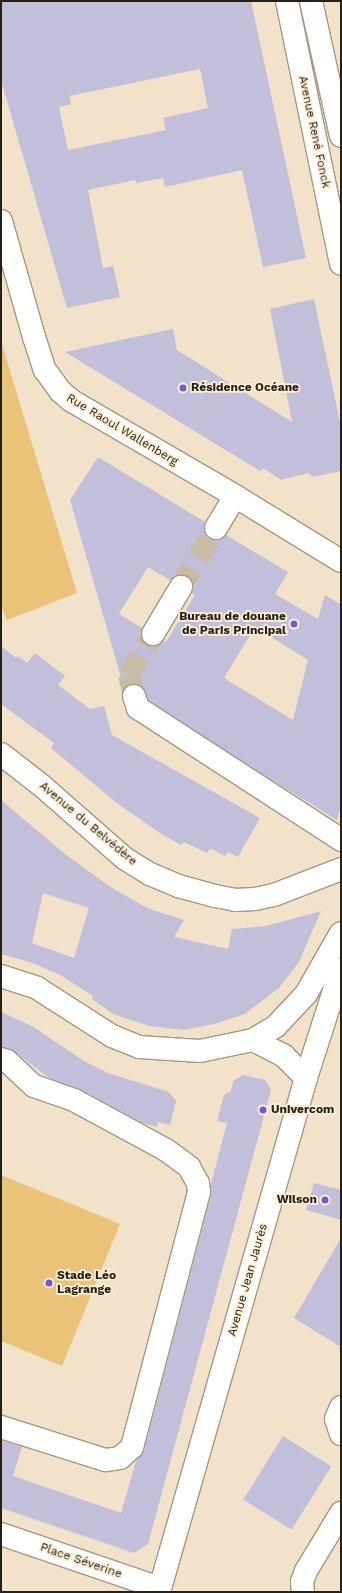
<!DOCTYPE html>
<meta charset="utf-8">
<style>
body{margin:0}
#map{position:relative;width:342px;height:1593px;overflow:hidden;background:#f1e2c9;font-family:"Work Sans",sans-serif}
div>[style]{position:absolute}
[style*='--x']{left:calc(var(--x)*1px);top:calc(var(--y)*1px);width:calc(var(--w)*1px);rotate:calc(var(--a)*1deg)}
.green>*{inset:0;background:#eac278}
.building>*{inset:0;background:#c2bfda;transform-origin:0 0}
.minor-tunnel>*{height:22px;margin-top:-11px;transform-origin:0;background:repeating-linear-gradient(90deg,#c8bba5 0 22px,transparent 0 33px)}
.roads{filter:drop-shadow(1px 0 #a59880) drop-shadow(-1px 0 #a59880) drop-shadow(0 1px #a59880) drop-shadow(0 -1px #a59880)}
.minor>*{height:22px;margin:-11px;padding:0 11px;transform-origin:11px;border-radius:11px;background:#fff}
.major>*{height:22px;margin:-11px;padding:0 11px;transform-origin:11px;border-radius:11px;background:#fff}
.dots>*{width:11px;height:11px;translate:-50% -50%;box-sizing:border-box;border:2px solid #fef0d6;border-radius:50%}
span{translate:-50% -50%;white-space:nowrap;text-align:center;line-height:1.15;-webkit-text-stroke:3.5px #fef0d6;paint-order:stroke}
.street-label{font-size:12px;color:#262017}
.poi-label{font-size:12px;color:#262017;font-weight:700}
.left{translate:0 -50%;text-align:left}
.right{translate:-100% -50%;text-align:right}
.frame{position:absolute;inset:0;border:2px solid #262017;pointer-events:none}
</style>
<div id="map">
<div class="green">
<i style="clip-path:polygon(1px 341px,77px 593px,7px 620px,1px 606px)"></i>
<i style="clip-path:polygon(1px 1175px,120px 1224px,62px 1366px,1px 1341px)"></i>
</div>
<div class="building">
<i style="clip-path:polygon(evenodd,1px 1px,251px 1px,306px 258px,263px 267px,242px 170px,165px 187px,163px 178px,136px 183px,135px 180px,88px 190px,103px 268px,113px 266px,120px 297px,67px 308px,1px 80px,1px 1px,200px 69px,208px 108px,163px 118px,166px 130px,68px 150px,59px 107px,71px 104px,69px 96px,200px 69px)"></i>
<i style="clip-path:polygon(314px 299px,341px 427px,341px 471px,312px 477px,308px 473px,281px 480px,263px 468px,260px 471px,65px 352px,173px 329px,177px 350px,292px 422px,270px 309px)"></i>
<i style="clip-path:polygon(evenodd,98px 457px,205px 522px,204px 528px,205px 534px,209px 539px,216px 540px,222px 539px,226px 535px,288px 572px,275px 594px,318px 619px,325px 595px,341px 605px,341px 805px,337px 820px,254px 769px,148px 700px,142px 686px,137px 684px,130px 684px,124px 688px,70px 500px,98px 457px,148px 567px,170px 580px,175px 576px,181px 575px,188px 576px,192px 581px,193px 588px,192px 594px,195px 595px,166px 642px,164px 641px,159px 645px,153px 646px,147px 645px,142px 640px,141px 634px,142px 628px,119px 614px,148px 567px,98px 457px,255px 627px,308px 660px,293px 720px,224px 678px,255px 627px)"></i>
<i style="clip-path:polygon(1px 646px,16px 658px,18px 656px,27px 663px,35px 653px,65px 676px,58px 685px,90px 709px,104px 706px,112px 735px,260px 818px,238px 857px,228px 852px,225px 856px,210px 848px,207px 853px,184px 842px,181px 845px,160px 833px,118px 804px,51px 748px,54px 743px,1px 704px)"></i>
<i style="clip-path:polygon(evenodd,1px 800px,65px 854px,112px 888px,149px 909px,184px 920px,174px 937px,228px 949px,232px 929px,266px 926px,321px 911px,299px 962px,279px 988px,245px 1014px,214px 1024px,184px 1030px,149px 1026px,113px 1014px,92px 999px,93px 996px,62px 976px,33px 963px,1px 954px,1px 800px,43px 893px,89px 908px,74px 958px,32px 943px,43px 893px)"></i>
<i style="clip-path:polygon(1px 1012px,32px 1026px,84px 1061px,108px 1073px,169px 1092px,176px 1101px,170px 1125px,158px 1122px,157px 1127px,142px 1123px,80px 1089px,49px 1078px,15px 1052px,1px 1047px)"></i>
<i style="clip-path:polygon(243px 1075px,265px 1080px,271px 1090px,148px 1544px,134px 1553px,1px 1508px,1px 1440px,22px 1447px,13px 1476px,121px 1513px,136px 1461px,144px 1450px,211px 1195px,211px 1184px,227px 1123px,217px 1121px,224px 1095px,231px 1091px,233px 1081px)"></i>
<i style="clip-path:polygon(314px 1183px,341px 1190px,341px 1220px,306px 1210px)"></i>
<i style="clip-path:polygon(341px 1238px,341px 1347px,294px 1318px)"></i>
<i style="left:283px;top:1436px;width:57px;height:75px;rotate:32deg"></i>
</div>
<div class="minor-tunnel">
<i style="--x:181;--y:587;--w:69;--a:-59.3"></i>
<i style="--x:134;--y:696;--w:22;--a:-103"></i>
<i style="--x:129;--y:675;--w:48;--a:-59.7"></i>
</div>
<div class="roads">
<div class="minor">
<i style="--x:311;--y:1;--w:138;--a:77.5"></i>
<i style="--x:1;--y:221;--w:121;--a:74.1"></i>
<i style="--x:34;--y:337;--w:35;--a:72"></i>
<i style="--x:45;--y:370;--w:26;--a:54"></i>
<i style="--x:60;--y:391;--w:16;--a:40"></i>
<i style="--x:72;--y:401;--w:189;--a:30.2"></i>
<i style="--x:235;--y:496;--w:124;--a:31.5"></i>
<i style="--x:216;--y:528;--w:37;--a:-59"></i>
<i style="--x:153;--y:634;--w:55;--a:-59.2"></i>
<i style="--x:134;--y:696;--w:13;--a:72"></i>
<i style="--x:138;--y:708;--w:242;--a:33"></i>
<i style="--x:1;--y:754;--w:51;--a:37.8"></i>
<i style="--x:41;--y:785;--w:111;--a:41.3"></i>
<i style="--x:124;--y:858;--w:31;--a:32"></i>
<i style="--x:150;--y:874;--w:30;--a:23"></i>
<i style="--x:178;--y:886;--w:38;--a:15"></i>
<i style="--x:215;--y:896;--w:20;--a:11"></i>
<i style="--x:235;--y:900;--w:20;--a:-3"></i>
<i style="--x:255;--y:899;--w:19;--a:-12"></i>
<i style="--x:274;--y:895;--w:72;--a:-21.2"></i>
<i style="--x:1;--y:976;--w:38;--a:18"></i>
<i style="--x:37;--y:988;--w:89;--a:32.6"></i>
<i style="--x:112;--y:1036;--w:29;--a:22"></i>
<i style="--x:139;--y:1047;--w:61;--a:3.8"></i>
<i style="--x:200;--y:1051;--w:54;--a:-11.7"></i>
<i style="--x:253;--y:1040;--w:27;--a:-31"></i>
<i style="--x:276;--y:1026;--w:44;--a:-46.8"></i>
<i style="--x:306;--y:994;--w:70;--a:-60.2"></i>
<i style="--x:253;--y:1040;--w:35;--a:27"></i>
<i style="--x:284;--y:1056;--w:31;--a:45"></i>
<i style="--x:1;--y:1059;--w:6;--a:18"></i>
<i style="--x:7;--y:1061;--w:37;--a:43"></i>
<i style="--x:34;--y:1086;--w:42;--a:19.3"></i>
<i style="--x:74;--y:1100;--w:105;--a:28.5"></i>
<i style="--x:166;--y:1150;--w:29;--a:36"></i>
<i style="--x:189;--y:1167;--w:18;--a:61"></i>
<i style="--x:198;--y:1183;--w:9;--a:84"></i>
<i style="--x:199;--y:1192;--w:264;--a:104.7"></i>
<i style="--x:132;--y:1447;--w:16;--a:137"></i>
<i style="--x:120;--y:1458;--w:15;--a:172"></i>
<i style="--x:105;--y:1460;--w:109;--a:-162.4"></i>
<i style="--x:341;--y:1407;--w:13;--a:113"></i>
<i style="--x:336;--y:1419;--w:16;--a:72"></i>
<i style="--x:1;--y:1534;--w:168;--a:18.8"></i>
<i style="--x:159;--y:1592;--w:535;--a:-74.04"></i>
<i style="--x:306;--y:1078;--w:114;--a:-72.2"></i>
<i style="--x:303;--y:1592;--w:10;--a:-96"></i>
<i style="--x:302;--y:1582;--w:12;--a:-70"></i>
<i style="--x:306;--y:1571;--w:68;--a:-58.9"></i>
</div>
<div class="major">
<i style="--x:287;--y:1;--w:268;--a:78.4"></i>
</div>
</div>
<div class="dots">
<i style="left:183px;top:388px;background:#7558d2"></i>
<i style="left:294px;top:624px;background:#7558d2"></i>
<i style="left:263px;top:1110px;background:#7558d2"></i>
<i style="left:325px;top:1200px;background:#7558d2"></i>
<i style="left:49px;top:1283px;background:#7558d2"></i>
</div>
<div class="street-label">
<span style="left:314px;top:132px;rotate:78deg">Avenue René Fonck</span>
<span style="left:122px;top:430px;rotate:31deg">Rue Raoul Wallenberg</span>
<span style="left:88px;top:824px;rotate:40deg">Avenue du Belvédère</span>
<span style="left:248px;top:1280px;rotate:-74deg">Avenue Jean Jaurès</span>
<span style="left:81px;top:1561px;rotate:19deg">Place Séverine</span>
</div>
<div class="poi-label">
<span class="left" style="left:191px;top:388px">Résidence Océane</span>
<span class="right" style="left:286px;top:624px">Bureau de douane<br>de Paris Principal</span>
<span class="left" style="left:271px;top:1110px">Univercom</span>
<span class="right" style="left:317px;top:1200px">Wilson</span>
<span class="left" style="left:57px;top:1283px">Stade Léo<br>Lagrange</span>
</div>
<div class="frame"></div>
</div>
